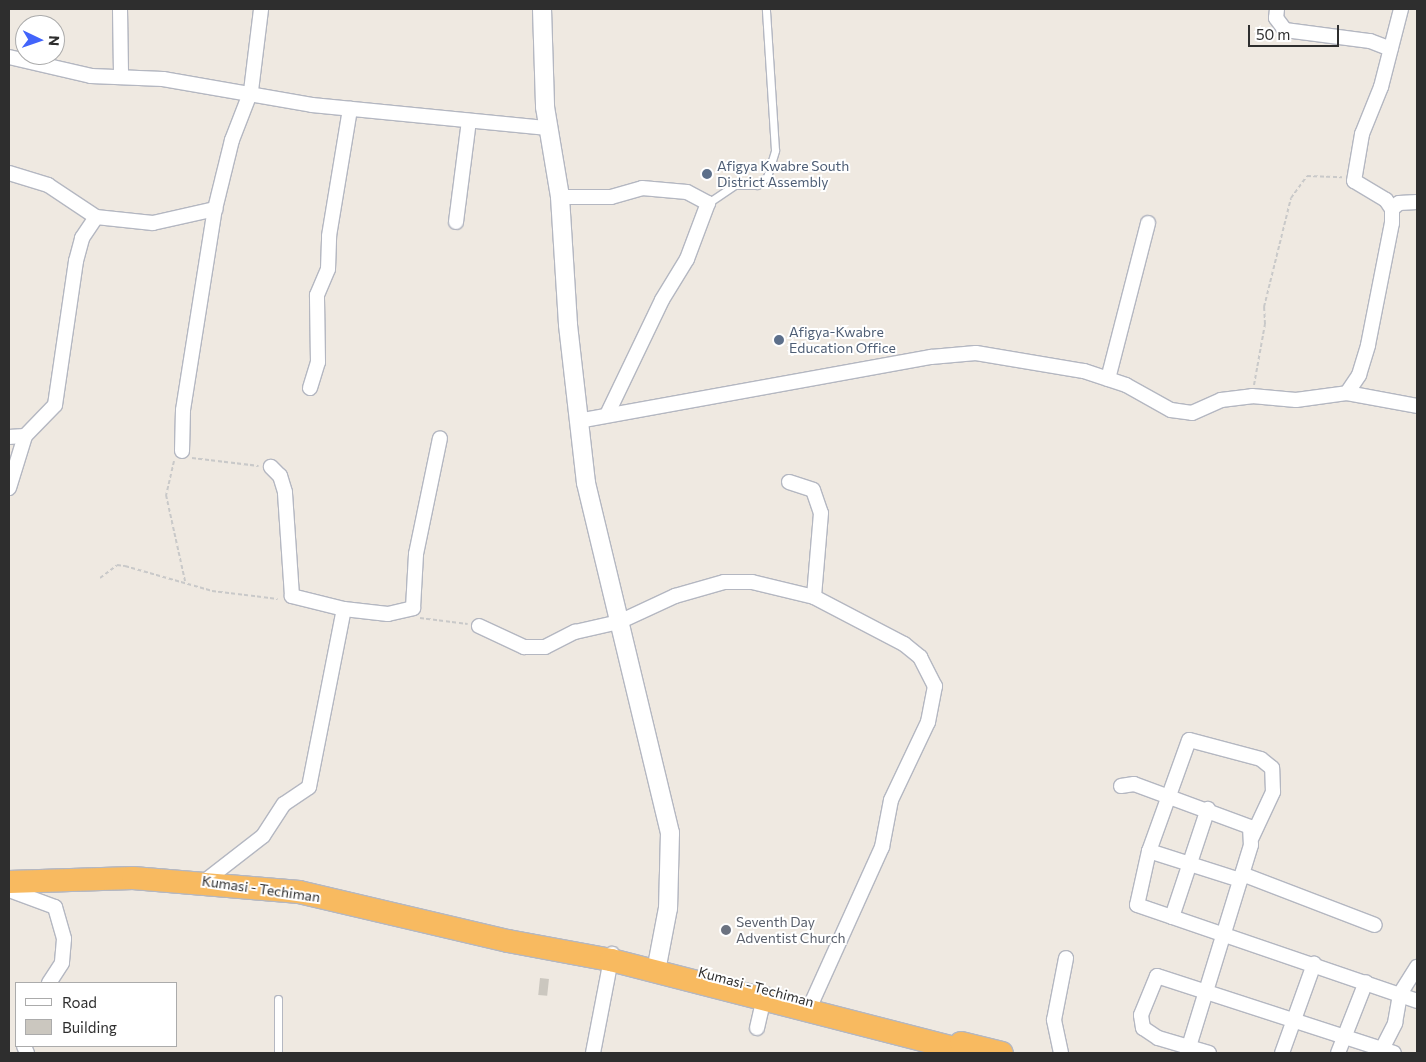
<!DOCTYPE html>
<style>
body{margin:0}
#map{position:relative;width:1426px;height:1062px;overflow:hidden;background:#efe9e1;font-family:Commissioner,sans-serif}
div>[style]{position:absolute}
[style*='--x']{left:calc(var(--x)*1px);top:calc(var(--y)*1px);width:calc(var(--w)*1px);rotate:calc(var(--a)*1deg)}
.building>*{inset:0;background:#cbc7bf;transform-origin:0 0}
.path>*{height:2px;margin-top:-1px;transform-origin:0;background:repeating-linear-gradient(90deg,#c9c9c9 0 4px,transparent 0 6.5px)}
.roads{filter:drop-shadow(1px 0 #b4b7c1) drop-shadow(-1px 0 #b4b7c1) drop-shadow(0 1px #b4b7c1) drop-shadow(0 -1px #b4b7c1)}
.service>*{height:7px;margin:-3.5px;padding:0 3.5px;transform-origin:3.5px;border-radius:3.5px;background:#fff}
.minor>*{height:14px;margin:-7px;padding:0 7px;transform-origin:7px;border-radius:7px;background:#fff}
.tertiary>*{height:18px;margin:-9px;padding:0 9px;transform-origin:9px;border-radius:9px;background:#fff}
.trunk>*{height:22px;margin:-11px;padding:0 11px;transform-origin:11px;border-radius:11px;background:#f8ba60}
.dots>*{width:14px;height:14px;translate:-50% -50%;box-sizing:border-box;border:2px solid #fff;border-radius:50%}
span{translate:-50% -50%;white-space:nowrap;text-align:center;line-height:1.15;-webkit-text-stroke:4px #fff;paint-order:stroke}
.service-label{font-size:14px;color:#4e5e75}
.left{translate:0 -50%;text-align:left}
.street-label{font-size:14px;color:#2e2e2e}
.worship-label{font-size:14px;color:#5b616d}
.frame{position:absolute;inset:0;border:10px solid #2e2e2e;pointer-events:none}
.legend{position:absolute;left:15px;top:982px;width:162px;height:65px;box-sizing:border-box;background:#fff;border:1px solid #ababab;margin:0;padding:6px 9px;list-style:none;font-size:15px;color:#2e2e2e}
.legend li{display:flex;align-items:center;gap:10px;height:25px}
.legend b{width:25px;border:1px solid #ababab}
.north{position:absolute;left:15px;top:15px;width:50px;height:50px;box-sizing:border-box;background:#fff;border:1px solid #ababab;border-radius:50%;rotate:93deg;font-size:14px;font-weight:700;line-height:20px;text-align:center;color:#2e2e2e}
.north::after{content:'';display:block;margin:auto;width:18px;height:22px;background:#4264fb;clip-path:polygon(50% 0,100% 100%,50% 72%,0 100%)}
.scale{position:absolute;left:1248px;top:25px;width:91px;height:22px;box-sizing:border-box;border:2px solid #2e2e2e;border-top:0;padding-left:6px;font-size:15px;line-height:18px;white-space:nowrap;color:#2e2e2e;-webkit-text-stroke:4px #fff;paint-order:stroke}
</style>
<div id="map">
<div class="building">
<i style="left:540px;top:978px;width:9px;height:17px;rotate:6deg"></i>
</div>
<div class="path">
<i style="--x:1254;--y:385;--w:62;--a:-79.8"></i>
<i style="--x:1265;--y:324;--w:17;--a:-93"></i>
<i style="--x:1264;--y:307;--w:112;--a:-76.1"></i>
<i style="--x:1291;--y:198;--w:27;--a:-54"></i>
<i style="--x:1307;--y:176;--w:35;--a:2"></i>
<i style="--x:192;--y:458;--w:67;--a:6.8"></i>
<i style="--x:174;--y:461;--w:35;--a:103"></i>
<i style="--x:166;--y:495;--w:88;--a:77.5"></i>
<i style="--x:100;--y:578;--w:21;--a:-37"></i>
<i style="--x:117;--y:565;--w:8;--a:7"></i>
<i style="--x:125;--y:566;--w:91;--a:16"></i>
<i style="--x:212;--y:591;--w:66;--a:6.9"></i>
<i style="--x:420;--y:618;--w:48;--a:7.1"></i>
</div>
<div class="roads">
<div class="service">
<i style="--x:708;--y:203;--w:32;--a:-34"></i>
<i style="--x:735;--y:185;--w:22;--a:0"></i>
<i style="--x:757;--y:185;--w:13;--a:-39"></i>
<i style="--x:767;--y:177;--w:28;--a:-73"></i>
<i style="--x:775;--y:150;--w:141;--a:-93.7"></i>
<i style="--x:278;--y:999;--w:54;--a:90"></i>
</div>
<div class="minor">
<i style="--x:120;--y:9;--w:66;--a:89.1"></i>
<i style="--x:1277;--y:9;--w:9;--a:96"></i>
<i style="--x:1276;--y:18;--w:15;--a:53"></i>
<i style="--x:1285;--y:30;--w:86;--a:7.4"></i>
<i style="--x:1370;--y:41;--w:22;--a:21"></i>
<i style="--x:9;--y:57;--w:84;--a:13"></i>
<i style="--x:91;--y:76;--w:72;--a:2.4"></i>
<i style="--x:163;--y:79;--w:151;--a:9.9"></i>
<i style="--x:312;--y:105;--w:237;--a:5.6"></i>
<i style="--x:9;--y:173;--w:41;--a:17.1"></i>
<i style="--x:48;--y:185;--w:58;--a:33.7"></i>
<i style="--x:560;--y:197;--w:51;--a:0"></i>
<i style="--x:611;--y:197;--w:32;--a:-16"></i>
<i style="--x:642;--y:188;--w:45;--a:5.1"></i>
<i style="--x:687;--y:192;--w:24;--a:28"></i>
<i style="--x:708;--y:203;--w:60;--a:110.6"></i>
<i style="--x:687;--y:259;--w:48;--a:121.4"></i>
<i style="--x:662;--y:300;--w:127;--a:115.6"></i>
<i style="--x:1392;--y:209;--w:9;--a:-41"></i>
<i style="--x:1399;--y:203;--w:18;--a:-3"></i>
<i style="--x:456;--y:222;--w:102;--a:-82.7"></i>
<i style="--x:1108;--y:379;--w:161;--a:-75.6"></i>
<i style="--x:310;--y:388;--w:27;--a:-73"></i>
<i style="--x:318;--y:362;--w:67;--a:-90.9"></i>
<i style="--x:317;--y:295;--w:28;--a:-67"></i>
<i style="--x:328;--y:269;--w:33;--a:-88"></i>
<i style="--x:329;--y:236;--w:129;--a:-80.6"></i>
<i style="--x:1347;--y:393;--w:22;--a:-56"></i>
<i style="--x:1359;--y:375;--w:31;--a:-73"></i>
<i style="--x:1368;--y:345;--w:124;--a:-78.9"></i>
<i style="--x:1392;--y:223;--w:14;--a:-90"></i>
<i style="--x:1392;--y:209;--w:11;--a:-124"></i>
<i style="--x:1386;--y:200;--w:37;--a:-149"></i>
<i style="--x:1354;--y:181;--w:48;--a:-80.3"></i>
<i style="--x:1362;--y:134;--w:51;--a:-68"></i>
<i style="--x:1381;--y:87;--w:81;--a:-75.6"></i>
<i style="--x:578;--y:421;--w:359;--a:-10.3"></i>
<i style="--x:931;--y:357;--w:45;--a:-5.1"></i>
<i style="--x:976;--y:353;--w:109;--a:9.5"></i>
<i style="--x:1084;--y:371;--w:44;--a:18.4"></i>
<i style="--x:1126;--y:385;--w:51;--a:29.1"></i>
<i style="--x:1171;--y:410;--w:21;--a:8"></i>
<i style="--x:1192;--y:413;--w:32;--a:-24"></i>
<i style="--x:1221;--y:400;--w:31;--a:-7"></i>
<i style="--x:1252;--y:396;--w:44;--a:5.2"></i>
<i style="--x:1296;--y:400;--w:51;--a:-7.8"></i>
<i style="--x:1347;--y:393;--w:71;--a:10.5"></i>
<i style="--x:9;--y:437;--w:16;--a:-4"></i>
<i style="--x:182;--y:451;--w:41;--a:-88.6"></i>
<i style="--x:183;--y:410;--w:204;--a:-81"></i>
<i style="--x:215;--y:209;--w:71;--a:-76.2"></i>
<i style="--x:232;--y:140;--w:53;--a:-68.8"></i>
<i style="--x:251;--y:91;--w:83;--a:-83"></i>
<i style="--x:789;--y:482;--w:25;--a:18"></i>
<i style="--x:813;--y:490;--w:24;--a:71"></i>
<i style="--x:821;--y:513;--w:84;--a:94.8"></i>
<i style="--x:9;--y:488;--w:54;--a:-72.9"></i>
<i style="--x:25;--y:436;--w:43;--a:-45.9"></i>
<i style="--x:55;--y:405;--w:146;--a:-81.7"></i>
<i style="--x:76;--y:261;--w:24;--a:-75"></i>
<i style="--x:82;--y:238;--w:25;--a:-56"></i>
<i style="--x:96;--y:217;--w:57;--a:6"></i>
<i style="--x:153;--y:223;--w:64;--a:-12.7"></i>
<i style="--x:344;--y:609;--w:44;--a:6.5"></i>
<i style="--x:388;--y:614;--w:26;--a:-13"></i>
<i style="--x:413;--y:608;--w:54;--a:-86.8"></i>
<i style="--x:416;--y:554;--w:118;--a:-78.3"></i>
<i style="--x:479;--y:626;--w:50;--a:25"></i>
<i style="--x:524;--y:647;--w:21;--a:0"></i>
<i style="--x:545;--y:647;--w:34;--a:-27"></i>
<i style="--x:575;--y:632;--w:45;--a:-12.8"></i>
<i style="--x:619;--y:622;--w:62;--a:-24.9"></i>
<i style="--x:675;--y:596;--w:51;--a:-15.9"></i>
<i style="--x:724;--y:582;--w:28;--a:0"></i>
<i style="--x:752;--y:582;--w:64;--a:13.6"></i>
<i style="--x:814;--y:597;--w:102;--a:27.6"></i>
<i style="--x:904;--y:644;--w:21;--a:39"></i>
<i style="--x:920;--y:657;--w:33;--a:63"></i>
<i style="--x:935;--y:686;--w:37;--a:101"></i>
<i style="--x:928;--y:722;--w:86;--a:115.4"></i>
<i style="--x:891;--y:800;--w:48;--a:100.8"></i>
<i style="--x:882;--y:847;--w:170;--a:114.3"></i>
<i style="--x:1121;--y:786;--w:13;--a:-9"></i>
<i style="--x:1134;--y:784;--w:124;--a:20.3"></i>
<i style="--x:1250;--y:827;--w:18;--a:87"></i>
<i style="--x:1251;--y:845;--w:218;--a:107.1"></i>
<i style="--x:1252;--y:837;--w:50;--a:-65"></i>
<i style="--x:1273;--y:792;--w:24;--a:-92"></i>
<i style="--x:1272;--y:768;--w:14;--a:-141"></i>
<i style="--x:1261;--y:759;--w:74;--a:-165.2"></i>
<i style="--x:1189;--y:740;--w:118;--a:109.8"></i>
<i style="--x:1149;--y:851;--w:55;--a:102.5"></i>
<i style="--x:1137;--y:905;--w:296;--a:18.9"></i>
<i style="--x:1149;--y:851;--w:96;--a:17.7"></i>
<i style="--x:1242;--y:874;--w:142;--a:21"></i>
<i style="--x:205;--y:881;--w:73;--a:-37.8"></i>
<i style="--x:263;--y:836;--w:38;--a:-57"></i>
<i style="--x:284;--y:804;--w:30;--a:-34"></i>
<i style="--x:309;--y:787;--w:181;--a:-78.9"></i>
<i style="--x:344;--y:609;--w:54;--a:-166"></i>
<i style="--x:292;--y:596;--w:104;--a:-93.9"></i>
<i style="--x:285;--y:492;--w:17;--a:-107"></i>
<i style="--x:280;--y:476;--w:13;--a:-135"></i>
<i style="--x:9;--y:890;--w:49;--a:20.3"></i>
<i style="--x:55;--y:907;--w:33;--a:74"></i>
<i style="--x:64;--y:939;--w:24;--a:95"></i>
<i style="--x:62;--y:963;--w:24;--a:123"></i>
<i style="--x:1172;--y:917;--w:114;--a:-71.6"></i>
<i style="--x:757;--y:1028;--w:35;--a:-77"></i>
<i style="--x:24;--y:1046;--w:8;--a:67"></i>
<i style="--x:593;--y:1053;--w:101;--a:-79.1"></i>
<i style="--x:1061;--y:1053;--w:34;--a:-102"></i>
<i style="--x:1054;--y:1020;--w:63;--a:-79"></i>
<i style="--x:1209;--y:1053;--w:53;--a:-163.6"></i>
<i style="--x:1158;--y:1038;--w:18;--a:-146"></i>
<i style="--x:1143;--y:1028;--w:13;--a:-99"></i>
<i style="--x:1141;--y:1015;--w:42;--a:-67.7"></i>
<i style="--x:1157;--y:976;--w:249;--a:18"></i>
<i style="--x:1282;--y:1053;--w:95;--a:-70.2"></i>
<i style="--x:1338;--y:1053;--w:76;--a:-68.5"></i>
<i style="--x:1380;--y:1053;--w:34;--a:-63"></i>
<i style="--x:1395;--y:1023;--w:29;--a:-80"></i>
<i style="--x:1400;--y:994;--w:32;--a:-58"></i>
</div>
<div class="tertiary">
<i style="--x:542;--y:9;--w:98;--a:88.2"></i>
<i style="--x:545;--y:107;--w:91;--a:80.5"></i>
<i style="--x:560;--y:197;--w:128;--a:86.4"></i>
<i style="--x:568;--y:325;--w:159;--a:83.5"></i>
<i style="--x:586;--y:483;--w:360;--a:76.5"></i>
<i style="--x:670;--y:833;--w:75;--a:91.5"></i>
<i style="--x:668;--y:908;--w:64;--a:100.8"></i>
</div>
<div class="trunk">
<i style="--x:9;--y:882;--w:124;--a:-1.8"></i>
<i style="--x:133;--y:878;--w:167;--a:4.8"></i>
<i style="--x:299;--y:892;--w:215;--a:13.2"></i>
<i style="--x:508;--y:941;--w:105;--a:10.5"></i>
<i style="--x:611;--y:960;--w:375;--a:14.4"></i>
<i style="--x:961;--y:1043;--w:42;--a:13.7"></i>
</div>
</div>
<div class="dots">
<i style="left:707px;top:174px;background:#5c6f8a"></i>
<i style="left:779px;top:340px;background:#5c6f8a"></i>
<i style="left:726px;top:930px;background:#6b7280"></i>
</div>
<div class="service-label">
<span class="left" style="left:717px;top:174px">Afigya Kwabre South<br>District Assembly</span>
<span class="left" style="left:789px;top:340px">Afigya-Kwabre<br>Education Office</span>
</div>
<div class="street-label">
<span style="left:261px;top:889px;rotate:8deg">Kumasi - Techiman</span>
<span style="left:756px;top:987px;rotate:15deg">Kumasi - Techiman</span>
</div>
<div class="worship-label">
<span class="left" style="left:736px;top:930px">Seventh Day<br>Adventist Church</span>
</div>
<div class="frame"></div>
<ul class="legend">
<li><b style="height:6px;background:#fff"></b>Road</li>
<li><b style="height:14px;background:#cbc7bf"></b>Building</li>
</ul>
<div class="north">N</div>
<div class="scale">50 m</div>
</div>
